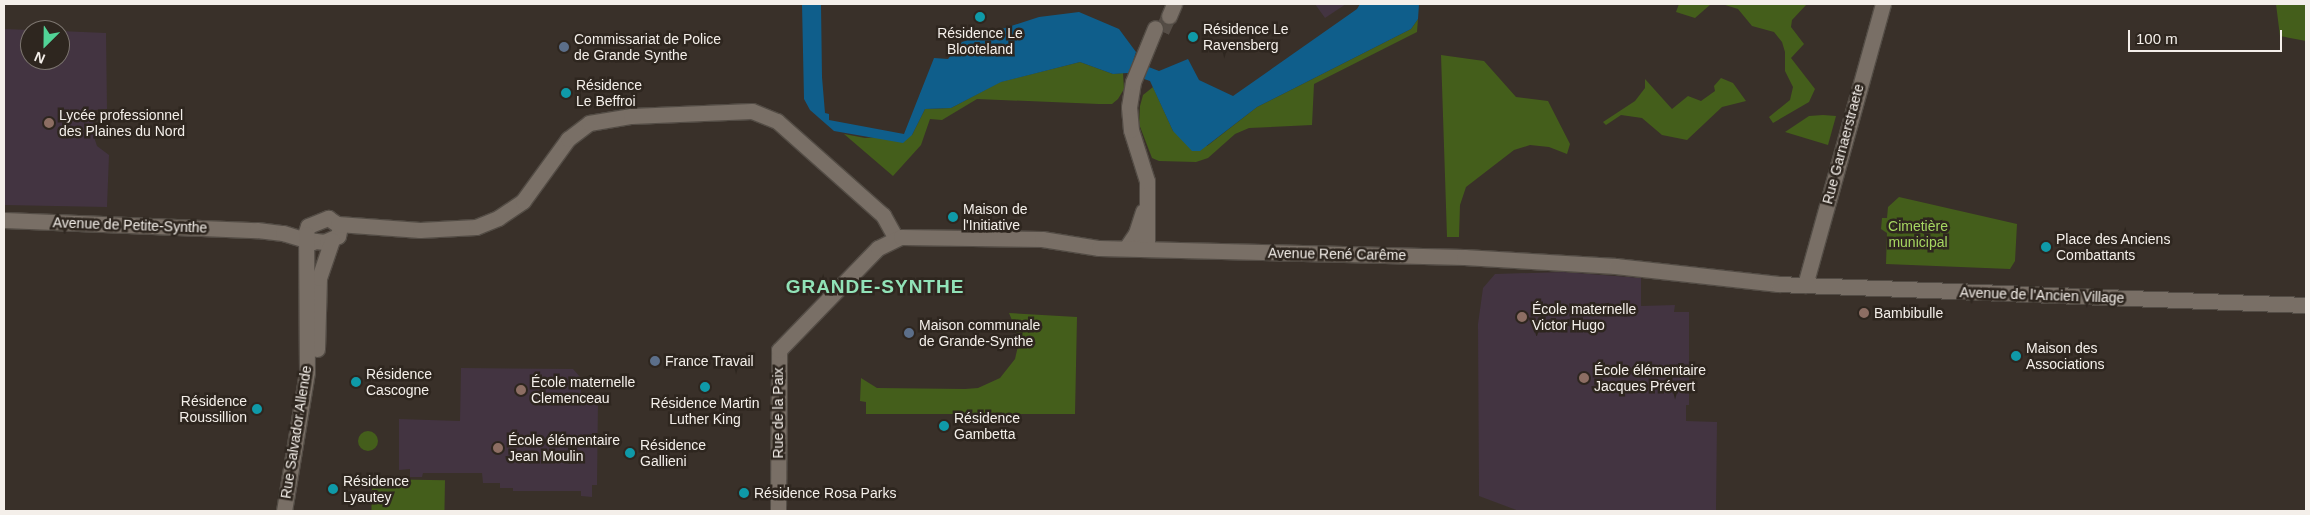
<!DOCTYPE html>
<meta charset="utf-8">
<style>
body{margin:0}
#map{position:relative;width:2310px;height:515px;overflow:hidden;background:#393029;font-family:Arial,sans-serif}
div>[style]{position:absolute}
[style*='--x']{left:calc(var(--x)*1px);top:calc(var(--y)*1px);width:calc(var(--w)*1px);rotate:calc(var(--a)*1deg)}
.education>*{inset:0;background:#433441}
.green>*{inset:0;background:#445e1b;transform-origin:0 0}
.round{border-radius:50%}
.water>*{inset:0;background:#0f5e8b}
.minor-tunnel>*{height:15px;margin-top:-7.5px;transform-origin:0;background:repeating-linear-gradient(90deg,#554d46 0 15px,transparent 0 23px)}
.roads{filter:drop-shadow(1px 0 #534c45) drop-shadow(-1px 0 #534c45) drop-shadow(0 1px #534c45) drop-shadow(0 -1px #534c45)}
.minor>*{height:15px;margin:-7.5px;padding:0 7.5px;transform-origin:7.5px;border-radius:7.5px;background:#796f66}
.dots>*{width:14px;height:14px;translate:-50% -50%;box-sizing:border-box;border:2px solid #2e261f;border-radius:50%}
span{translate:-50% -50%;white-space:nowrap;text-align:center;line-height:1.15;-webkit-text-stroke:5px #2e261f;paint-order:stroke}
.poi-label{font-size:14px;color:#f4efea}
.left{translate:0 -50%;text-align:left}
.right{translate:-100% -50%;text-align:right}
.street-label{font-size:14px;color:#f4efea}
.park-label{font-size:14px;color:#a6d761}
.district-label{font-size:19px;color:#91e2b7;font-weight:700;letter-spacing:1px}
.frame{position:absolute;inset:0;border:5px solid #f4efea;pointer-events:none}
.north{position:absolute;left:20px;top:20px;width:50px;height:50px;box-sizing:border-box;background:#2e261f;border:1px solid #7d7670;border-radius:50%;rotate:203deg;font-size:14px;font-weight:700;line-height:20px;text-align:center;color:#f4efea}
.north::after{content:'';display:block;margin:auto;width:18px;height:22px;background:#51d397;clip-path:polygon(50% 0,100% 100%,50% 72%,0 100%)}
.scale{position:absolute;left:2128px;top:30px;width:154px;height:22px;box-sizing:border-box;border:2px solid #f4efea;border-top:0;padding-left:6px;font-size:15px;line-height:18px;white-space:nowrap;color:#f4efea;-webkit-text-stroke:4px #2e261f;paint-order:stroke}
</style>
<div id="map">
<div class="education">
<i style="clip-path:polygon(1315px 4px,1346px 4px,1325px 18px)"></i>
<i style="clip-path:polygon(4px 29px,30px 30px,30px 60px,60px 60px,60px 31px,106px 33px,107px 109px,95px 110px,94px 137px,97px 146px,109px 155px,107px 207px,4px 205px)"></i>
<i style="clip-path:polygon(1564px 272px,1641px 278px,1641px 306px,1675px 305px,1674px 312px,1689px 312px,1689px 405px,1686px 405px,1686px 421px,1717px 422px,1716px 511px,1519px 511px,1479px 496px,1478px 324px,1483px 288px,1495px 274px)"></i>
<i style="clip-path:polygon(461px 368px,573px 369px,581px 378px,581px 402px,598px 402px,597px 485px,592px 485px,592px 497px,581px 496px,581px 491px,513px 491px,513px 488px,500px 488px,500px 483px,483px 483px,482px 473px,423px 473px,422px 477px,410px 477px,410px 469px,399px 470px,399px 419px,460px 421px)"></i>
</div>
<div class="green">
<i style="clip-path:polygon(1679px 4px,1711px 4px,1695px 18px,1676px 12px)"></i>
<i style="clip-path:polygon(1722px 4px,1807px 4px,1792px 20px,1791px 27px,1804px 44px,1791px 58px,1815px 89px,1809px 102px,1773px 123px,1769px 117px,1790px 100px,1793px 87px,1785px 71px,1785px 52px,1782px 42px,1774px 32px,1752px 26px,1738px 9px)"></i>
<i style="clip-path:polygon(2276px 4px,2306px 4px,2306px 41px,2280px 36px)"></i>
<i style="clip-path:polygon(1418px 19px,1417px 32px,1314px 84px,1312px 125px,1249px 128px,1235px 134px,1208px 158px,1196px 162px,1159px 161px,1152px 158px,1139px 124px,1140px 106px,1143px 95px,1153px 87px,1173px 131px,1207px 146px,1257px 107px,1411px 29px)"></i>
<i style="clip-path:polygon(1441px 55px,1484px 61px,1516px 97px,1548px 101px,1570px 144px,1567px 154px,1549px 147px,1530px 145px,1514px 150px,1466px 187px,1460px 205px,1459px 237px,1447px 237px)"></i>
<i style="clip-path:polygon(1080px 62px,1113px 74px,1123px 73px,1124px 89px,1118px 99px,1112px 104px,1099px 104px,977px 99px,942px 120px,930px 119px,921px 145px,893px 176px,844px 134px,865px 138px,912px 135px,925px 109px,951px 108px,1000px 82px)"></i>
<i style="clip-path:polygon(1721px 78px,1733px 83px,1746px 101px,1722px 107px,1687px 140px,1662px 135px,1642px 118px,1621px 115px,1606px 125px,1603px 122px,1635px 101px,1645px 88px,1645px 79px,1672px 109px,1688px 96px,1701px 101px,1715px 91px,1714px 86px)"></i>
<i style="clip-path:polygon(1823px 115px,1836px 116px,1828px 145px,1785px 132px,1809px 116px)"></i>
<i style="clip-path:polygon(1899px 197px,2017px 224px,2015px 261px,2010px 269px,1886px 264px,1887px 233px,1881px 229px,1882px 218px,1887px 218px,1888px 207px)"></i>
<i style="clip-path:polygon(1009px 313px,1077px 317px,1075px 414px,866px 414px,866px 402px,860px 401px,861px 378px,877px 388px,965px 389px,978px 388px,1000px 378px,1015px 359px,1018px 346px,1016px 330px)"></i>
<i class="round" style="left:358px;top:431px;width:20px;height:20px"></i>
<i style="left:372px;top:479px;width:73px;height:32px;rotate:1deg"></i>
</div>
<div class="water">
<i style="clip-path:polygon(802px 4px,821px 4px,822px 77px,825px 113px,829px 114px,829px 120px,904px 134px,934px 58px,948px 59px,962px 42px,1039px 17px,1079px 12px,1119px 29px,1136px 52px,1133px 61px,1159px 71px,1188px 59px,1199px 80px,1233px 96px,1357px 9px,1360px 4px,1419px 4px,1418px 19px,1411px 29px,1257px 107px,1200px 151px,1192px 151px,1173px 131px,1150px 81px,1127px 73px,1113px 74px,1080px 62px,1001px 82px,951px 108px,925px 109px,912px 135px,903px 143px,834px 131px,810px 110px,804px 99px)"></i>
</div>
<div class="minor-tunnel">
<i style="--x:1162;--y:31;--w:17;--a:-65"></i>
</div>
<div class="roads">
<div class="minor">
<i style="--x:1169;--y:16;--w:13;--a:-67"></i>
<i style="--x:328;--y:218;--w:14;--a:34"></i>
<i style="--x:340;--y:226;--w:10;--a:101"></i>
<i style="--x:338;--y:236;--w:15;--a:157"></i>
<i style="--x:324;--y:242;--w:16;--a:-173"></i>
<i style="--x:308;--y:240;--w:8;--a:-104"></i>
<i style="--x:306;--y:232;--w:6;--a:-72"></i>
<i style="--x:308;--y:226;--w:22;--a:-22"></i>
<i style="--x:4;--y:220;--w:253;--a:2.3"></i>
<i style="--x:257;--y:230;--w:26;--a:7"></i>
<i style="--x:283;--y:233;--w:31;--a:17"></i>
<i style="--x:338;--y:224;--w:82;--a:4.2"></i>
<i style="--x:420;--y:230;--w:56;--a:-3.1"></i>
<i style="--x:476;--y:227;--w:24;--a:-22"></i>
<i style="--x:498;--y:218;--w:30;--a:-34"></i>
<i style="--x:523;--y:201;--w:77;--a:-54"></i>
<i style="--x:568;--y:139;--w:26;--a:-37"></i>
<i style="--x:589;--y:123;--w:43;--a:-9.5"></i>
<i style="--x:631;--y:116;--w:121;--a:-2.4"></i>
<i style="--x:752;--y:111;--w:27;--a:22"></i>
<i style="--x:777;--y:121;--w:142;--a:41.6"></i>
<i style="--x:883;--y:215;--w:26;--a:61"></i>
<i style="--x:1126;--y:248;--w:18;--a:-56"></i>
<i style="--x:1136;--y:233;--w:23;--a:-72"></i>
<i style="--x:1147;--y:249;--w:68;--a:-90"></i>
<i style="--x:1147;--y:181;--w:53;--a:-107.4"></i>
<i style="--x:1131;--y:130;--w:23;--a:-95"></i>
<i style="--x:1129;--y:107;--w:25;--a:-81"></i>
<i style="--x:1133;--y:82;--w:58;--a:-67.8"></i>
<i style="--x:1805;--y:285;--w:292;--a:-74.5"></i>
<i style="--x:317;--y:349;--w:71;--a:-88.4"></i>
<i style="--x:319;--y:278;--w:40;--a:-71.1"></i>
<i style="--x:284;--y:511;--w:141;--a:-80.6"></i>
<i style="--x:307;--y:372;--w:138;--a:-90.4"></i>
<i style="--x:778;--y:511;--w:161;--a:-89.6"></i>
<i style="--x:779;--y:350;--w:142;--a:-45.9"></i>
<i style="--x:878;--y:248;--w:25;--a:-26"></i>
<i style="--x:901;--y:237;--w:141;--a:0.8"></i>
<i style="--x:1042;--y:239;--w:58;--a:9"></i>
<i style="--x:1099;--y:248;--w:365;--a:1.4"></i>
<i style="--x:1464;--y:257;--w:152;--a:3.4"></i>
<i style="--x:1616;--y:266;--w:163;--a:6.3"></i>
<i style="--x:1778;--y:284;--w:528;--a:2.28"></i>
</div>
</div>
<div class="dots">
<i style="left:980px;top:17px;background:#0f9aa8"></i>
<i style="left:1193px;top:37px;background:#0f9aa8"></i>
<i style="left:564px;top:47px;background:#5c6f8a"></i>
<i style="left:566px;top:93px;background:#0f9aa8"></i>
<i style="left:49px;top:123px;background:#8d6e63"></i>
<i style="left:953px;top:217px;background:#0f9aa8"></i>
<i style="left:2046px;top:247px;background:#0f9aa8"></i>
<i style="left:1864px;top:313px;background:#8d6e63"></i>
<i style="left:1522px;top:317px;background:#8d6e63"></i>
<i style="left:909px;top:333px;background:#5c6f8a"></i>
<i style="left:2016px;top:356px;background:#0f9aa8"></i>
<i style="left:655px;top:361px;background:#5c6f8a"></i>
<i style="left:1584px;top:378px;background:#8d6e63"></i>
<i style="left:356px;top:382px;background:#0f9aa8"></i>
<i style="left:705px;top:387px;background:#0f9aa8"></i>
<i style="left:521px;top:390px;background:#8d6e63"></i>
<i style="left:257px;top:409px;background:#0f9aa8"></i>
<i style="left:944px;top:426px;background:#0f9aa8"></i>
<i style="left:498px;top:448px;background:#8d6e63"></i>
<i style="left:630px;top:453px;background:#0f9aa8"></i>
<i style="left:333px;top:489px;background:#0f9aa8"></i>
<i style="left:744px;top:493px;background:#0f9aa8"></i>
</div>
<div class="poi-label">
<span class="left" style="left:1203px;top:37px">Résidence Le<br>Ravensberg</span>
<span style="left:980px;top:41px">Résidence Le<br>Blooteland</span>
<span class="left" style="left:574px;top:47px">Commissariat de Police<br>de Grande Synthe</span>
<span class="left" style="left:576px;top:93px">Résidence<br>Le Beffroi</span>
<span class="left" style="left:59px;top:123px">Lycée professionnel<br>des Plaines du Nord</span>
<span class="left" style="left:963px;top:217px">Maison de<br>l'Initiative</span>
<span class="left" style="left:2056px;top:247px">Place des Anciens<br>Combattants</span>
<span class="left" style="left:1532px;top:317px">École maternelle<br>Victor Hugo</span>
<span class="left" style="left:1874px;top:313px">Bambibulle</span>
<span class="left" style="left:919px;top:333px">Maison communale<br>de Grande-Synthe</span>
<span class="left" style="left:2026px;top:356px">Maison des<br>Associations</span>
<span class="left" style="left:665px;top:361px">France Travail</span>
<span class="left" style="left:1594px;top:378px">École élémentaire<br>Jacques Prévert</span>
<span class="left" style="left:366px;top:382px">Résidence<br>Cascogne</span>
<span class="left" style="left:531px;top:390px">École maternelle<br>Clemenceau</span>
<span class="right" style="left:247px;top:409px">Résidence<br>Roussillion</span>
<span style="left:705px;top:411px">Résidence Martin<br>Luther King</span>
<span class="left" style="left:954px;top:426px">Résidence<br>Gambetta</span>
<span class="left" style="left:508px;top:448px">École élémentaire<br>Jean Moulin</span>
<span class="left" style="left:640px;top:453px">Résidence<br>Gallieni</span>
<span class="left" style="left:343px;top:489px">Résidence<br>Lyautey</span>
<span class="left" style="left:754px;top:493px">Résidence Rosa Parks</span>
</div>
<div class="street-label">
<span style="left:1843px;top:144px;rotate:-75deg">Rue Garnaerstraete</span>
<span style="left:130px;top:225px;rotate:2deg">Avenue de Petite-Synthe</span>
<span style="left:1337px;top:254px;rotate:1deg">Avenue René Carême</span>
<span style="left:2042px;top:295px;rotate:2deg">Avenue de l'Ancien Village</span>
<span style="left:778px;top:413px;rotate:-90deg">Rue de la Paix</span>
<span style="left:296px;top:432px;rotate:-81deg">Rue Salvador Allende</span>
</div>
<div class="park-label">
<span style="left:1918px;top:234px">Cimetière<br>municipal</span>
</div>
<div class="district-label">
<span style="left:875px;top:287px">GRANDE-SYNTHE</span>
</div>
<div class="frame"></div>
<div class="north">N</div>
<div class="scale">100 m</div>
</div>
